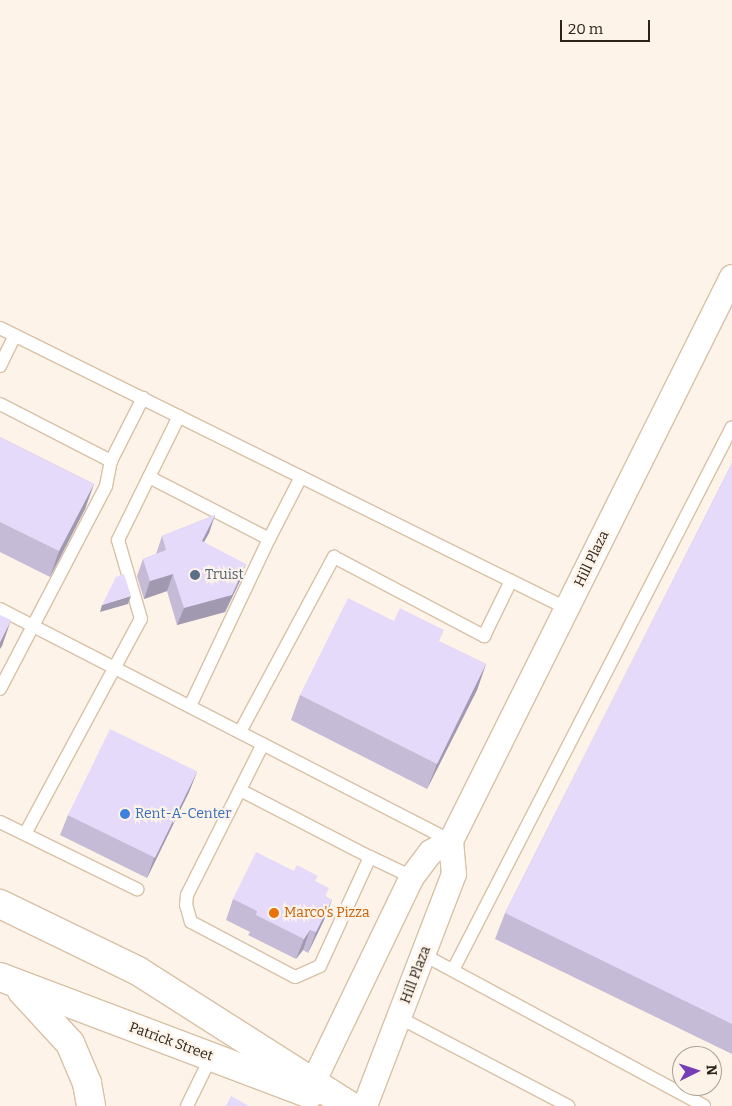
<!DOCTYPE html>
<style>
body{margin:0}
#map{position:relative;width:732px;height:1106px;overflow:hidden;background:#fdf3e8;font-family:Bitter,serif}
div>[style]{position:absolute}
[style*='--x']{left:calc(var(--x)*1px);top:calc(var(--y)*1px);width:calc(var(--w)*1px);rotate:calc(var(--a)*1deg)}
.roads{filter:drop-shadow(1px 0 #d8c1a6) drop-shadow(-1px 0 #d8c1a6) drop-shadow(0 1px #d8c1a6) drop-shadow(0 -1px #d8c1a6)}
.lane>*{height:12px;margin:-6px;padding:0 6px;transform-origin:6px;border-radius:6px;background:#fff}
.street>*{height:24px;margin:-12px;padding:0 12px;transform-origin:12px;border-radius:12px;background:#fff}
.primary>*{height:28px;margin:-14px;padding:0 14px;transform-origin:14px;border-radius:14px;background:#fff}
.wall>*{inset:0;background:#c5bbd7}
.shaded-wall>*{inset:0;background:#a099af}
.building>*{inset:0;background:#e5dafa;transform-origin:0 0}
.dots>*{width:14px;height:14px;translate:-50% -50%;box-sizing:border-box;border:2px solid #fdf3e8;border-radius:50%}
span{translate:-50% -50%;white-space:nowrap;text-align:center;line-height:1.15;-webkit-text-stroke:4px #fdf3e8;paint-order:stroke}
.street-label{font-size:14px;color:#2c2319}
.service-label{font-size:14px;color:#4e5e75}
.left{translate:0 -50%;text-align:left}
.shop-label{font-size:14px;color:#366cbe}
.food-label{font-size:14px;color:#c56008}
.north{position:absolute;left:672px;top:1046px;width:50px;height:50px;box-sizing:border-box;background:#fdf3e8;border:1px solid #a9a095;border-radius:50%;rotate:86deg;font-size:14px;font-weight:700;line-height:20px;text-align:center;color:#2c2319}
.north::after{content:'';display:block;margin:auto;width:18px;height:22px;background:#763eb4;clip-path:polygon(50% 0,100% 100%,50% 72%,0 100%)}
.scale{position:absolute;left:560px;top:20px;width:90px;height:22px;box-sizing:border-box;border:2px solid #2c2319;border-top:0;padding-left:6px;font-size:15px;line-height:18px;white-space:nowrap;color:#2c2319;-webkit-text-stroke:4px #fdf3e8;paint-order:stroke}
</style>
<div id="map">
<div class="roads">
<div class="lane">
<i style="--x:0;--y:328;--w:634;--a:26.32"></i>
<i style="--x:0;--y:366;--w:34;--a:-64"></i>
<i style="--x:0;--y:404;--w:125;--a:27.2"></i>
<i style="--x:111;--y:461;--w:71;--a:-63.1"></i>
<i style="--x:149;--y:477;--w:135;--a:27.3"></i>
<i style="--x:269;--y:539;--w:70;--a:-62.7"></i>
<i style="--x:0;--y:609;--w:507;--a:27.22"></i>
<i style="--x:0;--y:689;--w:229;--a:-62.4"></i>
<i style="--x:106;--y:486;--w:25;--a:-79"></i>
<i style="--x:190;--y:706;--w:185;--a:-64.7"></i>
<i style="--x:240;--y:732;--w:199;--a:-61.8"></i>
<i style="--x:334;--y:557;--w:170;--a:27.8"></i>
<i style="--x:484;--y:636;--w:61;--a:-63.9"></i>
<i style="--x:240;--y:790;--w:146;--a:27.3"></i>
<i style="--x:370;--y:857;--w:120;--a:114.6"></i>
<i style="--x:320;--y:966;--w:27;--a:156"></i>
<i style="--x:295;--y:977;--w:118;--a:-152.1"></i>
<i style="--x:191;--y:922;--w:18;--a:-106"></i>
<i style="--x:186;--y:905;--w:10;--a:-84"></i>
<i style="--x:187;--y:895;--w:169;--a:-63.3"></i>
<i style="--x:0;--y:822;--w:153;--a:26.1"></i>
<i style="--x:25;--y:834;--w:244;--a:-61.7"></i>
<i style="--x:141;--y:619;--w:82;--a:-106.2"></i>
<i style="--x:118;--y:540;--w:138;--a:-63.8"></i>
<i style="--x:370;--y:857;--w:47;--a:25.5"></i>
<i style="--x:424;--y:955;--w:318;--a:28.3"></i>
<i style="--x:453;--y:970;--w:610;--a:-62.81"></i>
<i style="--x:400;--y:1018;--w:190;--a:27.6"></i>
<i style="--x:187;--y:1106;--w:55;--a:-63.9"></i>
</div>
<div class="street">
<i style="--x:451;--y:841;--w:630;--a:-63.52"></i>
<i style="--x:308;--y:1093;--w:240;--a:-64.3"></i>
<i style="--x:412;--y:877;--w:31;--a:-53"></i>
<i style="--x:431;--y:852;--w:23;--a:-29"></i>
<i style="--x:451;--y:841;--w:33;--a:85"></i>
<i style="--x:454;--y:874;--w:248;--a:111"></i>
</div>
<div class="primary">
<i style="--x:0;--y:904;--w:153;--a:25.9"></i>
<i style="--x:138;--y:971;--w:251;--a:32.5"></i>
<i style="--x:0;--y:977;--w:331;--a:20.7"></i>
<i style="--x:22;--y:991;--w:71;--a:47.3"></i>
<i style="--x:70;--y:1043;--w:43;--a:67"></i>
<i style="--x:87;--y:1083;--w:23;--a:80"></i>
</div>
</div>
<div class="wall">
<i style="clip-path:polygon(0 437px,94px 484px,85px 509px,50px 577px,0 552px)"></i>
<i style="clip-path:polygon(732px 463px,732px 1054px,495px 939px,505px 913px)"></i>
<i style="clip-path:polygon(215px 515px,209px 533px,204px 542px,240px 581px,225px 612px,177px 625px,167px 591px,144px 599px,137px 576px,143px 559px,156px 554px,162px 536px)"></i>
<i style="clip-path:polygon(394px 621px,440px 642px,486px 664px,477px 690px,427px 789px,291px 720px,300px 695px)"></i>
<i style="clip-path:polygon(197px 772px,189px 792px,147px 878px,60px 835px,68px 815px)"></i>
<i style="clip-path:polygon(294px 871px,316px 882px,326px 897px,332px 900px,324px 920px,308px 953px,303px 950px,296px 959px,248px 935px,250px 932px,226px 920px,233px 899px)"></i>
</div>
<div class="shaded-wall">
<i style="clip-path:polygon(94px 484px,85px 509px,50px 577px,59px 551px)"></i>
<i style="clip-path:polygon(215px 515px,209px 533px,195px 558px,202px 541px)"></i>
<i style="clip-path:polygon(246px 564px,240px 581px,225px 612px,177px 625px,184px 608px)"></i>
<i style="clip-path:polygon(173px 574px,167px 591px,144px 599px,150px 581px)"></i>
<i style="clip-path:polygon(131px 596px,128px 604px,100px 612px,102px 605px)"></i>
<i style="clip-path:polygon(11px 620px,2px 646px,0 649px,0 642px)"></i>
<i style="clip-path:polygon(486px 664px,477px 690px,427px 789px,437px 764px)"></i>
<i style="clip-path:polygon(197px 772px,189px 792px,147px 878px,154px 858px)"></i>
<i style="clip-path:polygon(332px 900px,324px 920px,308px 953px,316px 932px)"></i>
<i style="clip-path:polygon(310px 930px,303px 950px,296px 959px,304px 939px)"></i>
</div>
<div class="building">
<i style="clip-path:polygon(0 437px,94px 484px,59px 551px,0 522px)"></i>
<i style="clip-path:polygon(732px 463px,732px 1024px,505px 913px)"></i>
<i style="clip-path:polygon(215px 515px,202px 541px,246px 564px,232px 595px,184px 608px,173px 574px,150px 581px,143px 559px,166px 550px,162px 536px)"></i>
<i style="clip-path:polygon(124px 574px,131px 596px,102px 605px,116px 577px)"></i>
<i style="clip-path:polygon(348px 598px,394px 621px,400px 608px,444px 630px,439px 641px,486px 664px,437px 764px,300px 695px)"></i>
<i style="clip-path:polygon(0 615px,11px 620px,0 642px)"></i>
<i style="left:110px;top:729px;width:97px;height:96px;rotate:26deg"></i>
<i style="clip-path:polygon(256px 852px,294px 871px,297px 865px,318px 876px,315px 881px,329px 888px,325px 897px,332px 900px,316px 932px,310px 930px,304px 939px,256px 915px,257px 911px,233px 899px)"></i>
<i style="clip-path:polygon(231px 1096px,249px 1106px,226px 1106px)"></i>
</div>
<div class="dots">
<i style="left:195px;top:575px;background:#5c6f8a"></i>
<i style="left:125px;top:814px;background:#3f7fe0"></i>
<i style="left:274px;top:913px;background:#e8710a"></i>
</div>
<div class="street-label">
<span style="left:592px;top:559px;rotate:-64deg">Hill Plaza</span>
<span style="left:416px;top:975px;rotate:-69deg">Hill Plaza</span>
<span style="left:171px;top:1042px;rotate:20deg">Patrick Street</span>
</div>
<div class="service-label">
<span class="left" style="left:205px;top:575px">Truist</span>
</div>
<div class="shop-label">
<span class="left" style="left:135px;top:814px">Rent-A-Center</span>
</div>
<div class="food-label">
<span class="left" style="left:284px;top:913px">Marco's Pizza</span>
</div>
<div class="north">N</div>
<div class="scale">20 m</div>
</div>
